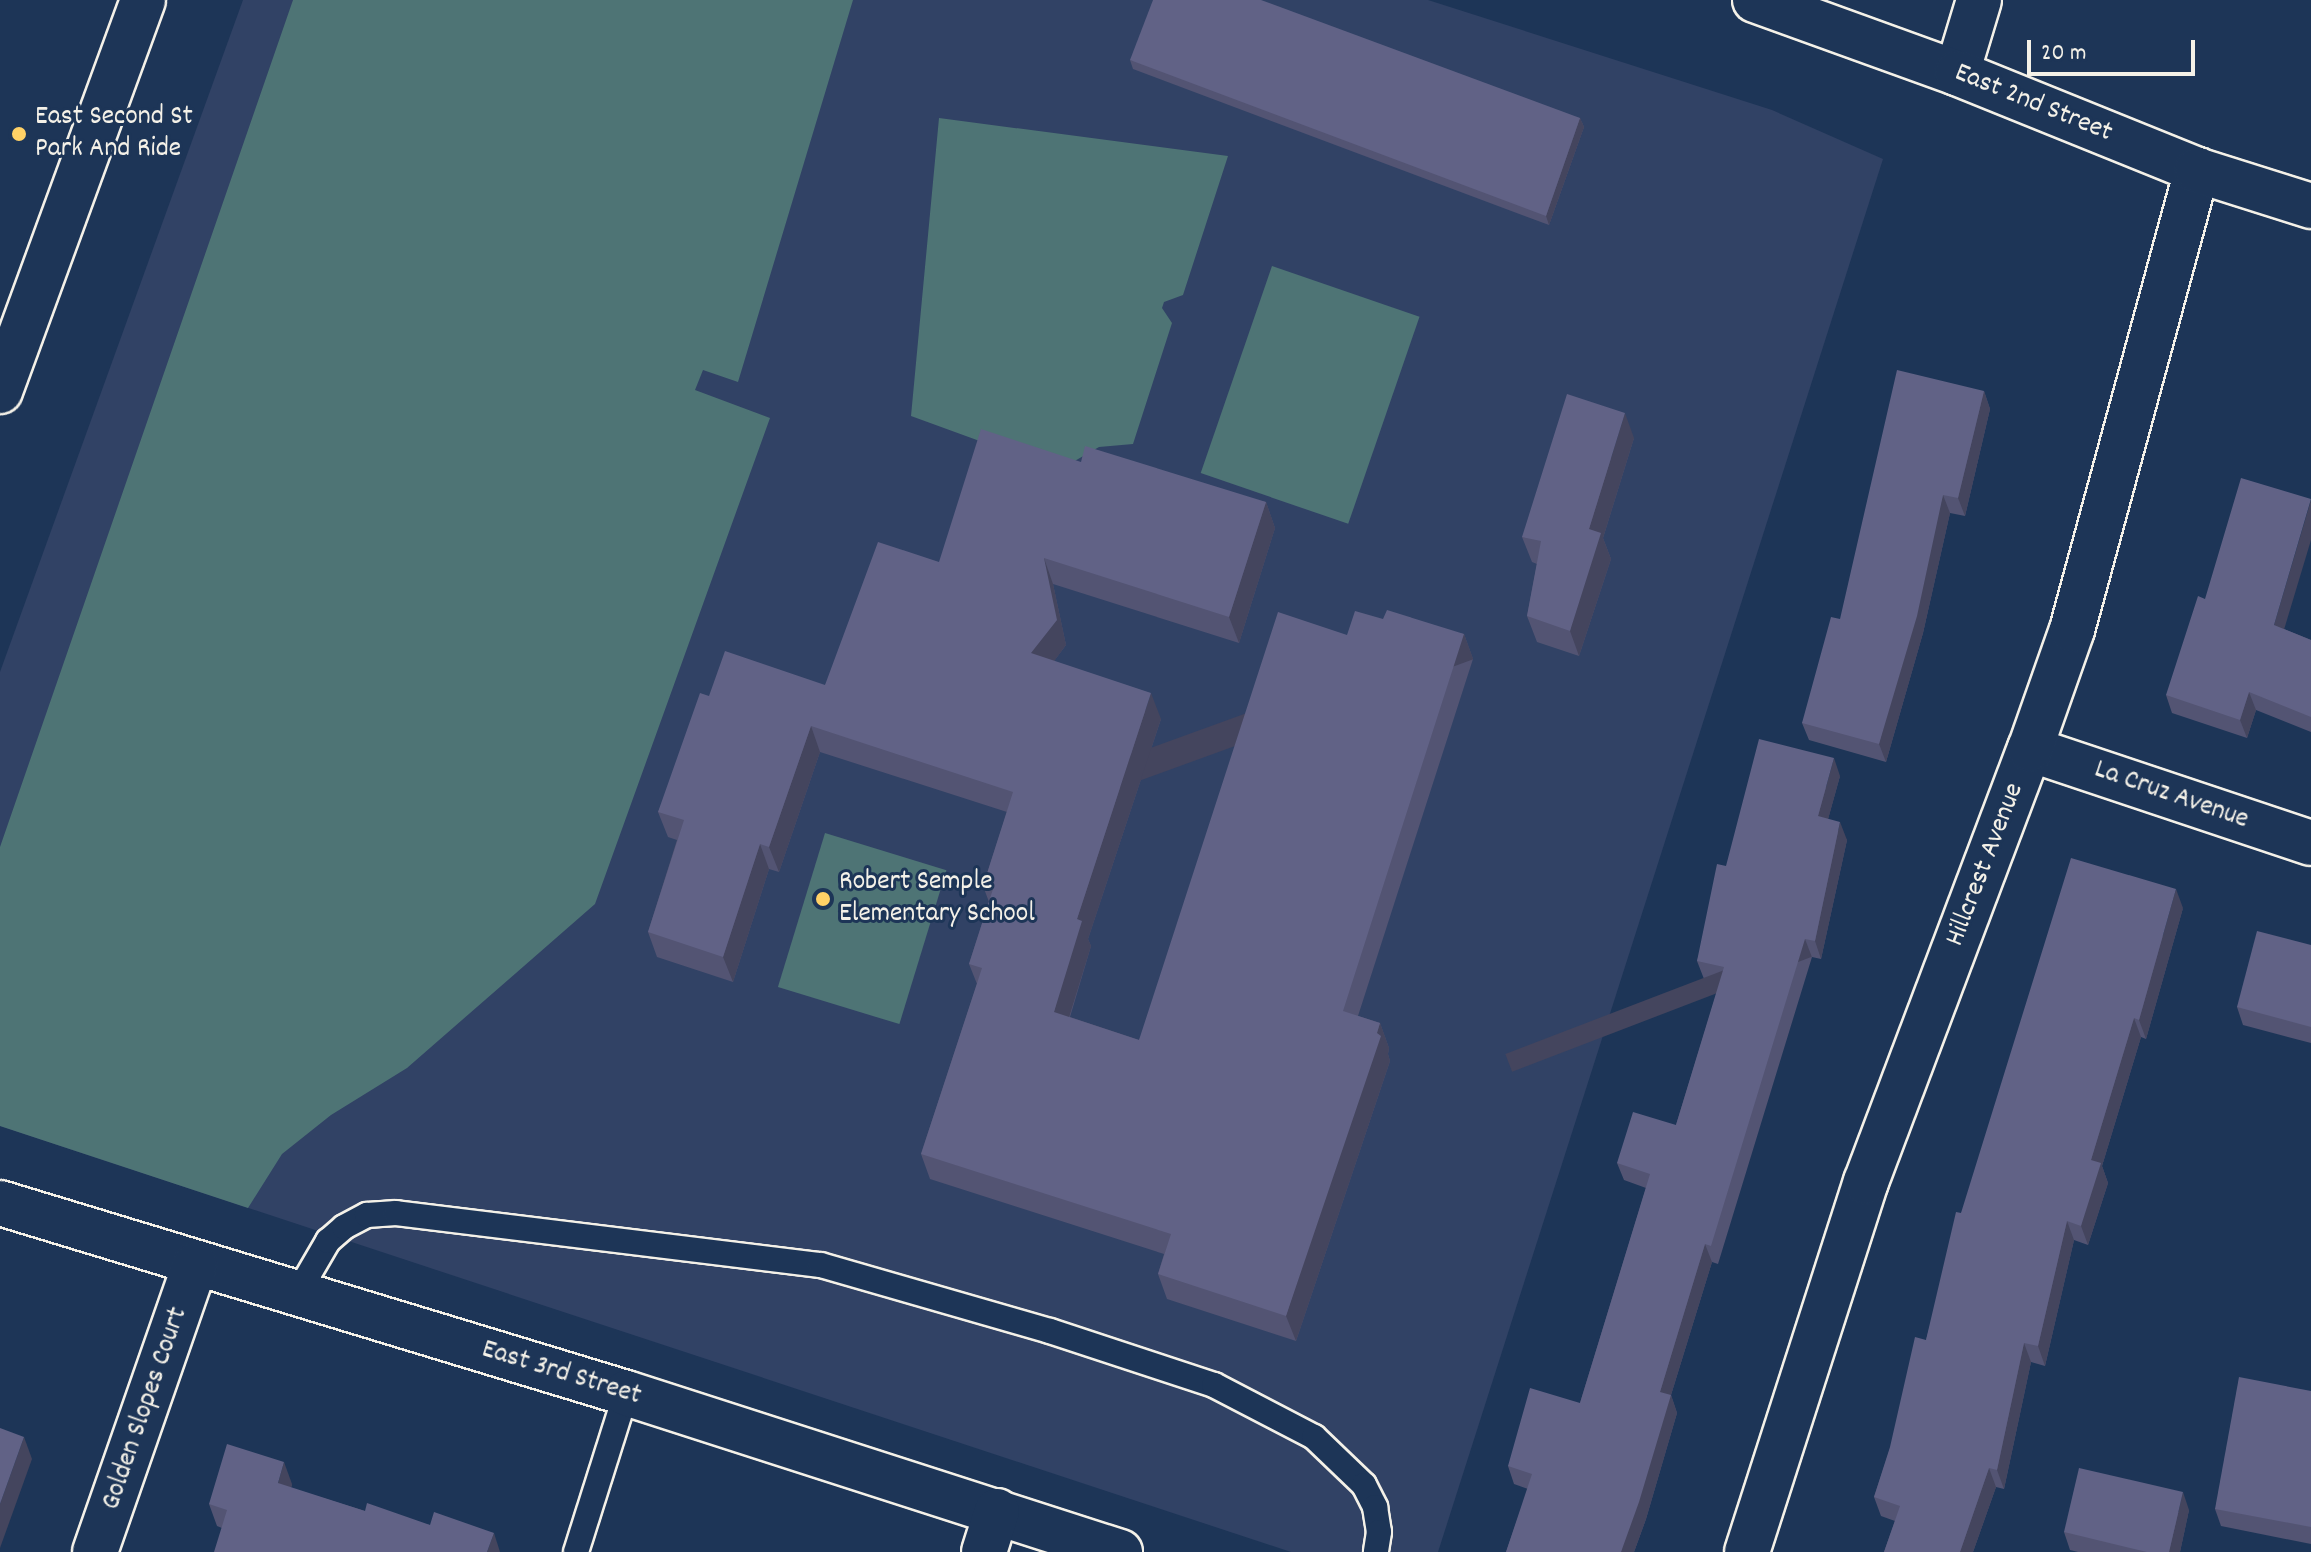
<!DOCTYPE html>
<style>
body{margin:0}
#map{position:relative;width:2311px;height:1552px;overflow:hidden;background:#1d3557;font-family:Dekko,sans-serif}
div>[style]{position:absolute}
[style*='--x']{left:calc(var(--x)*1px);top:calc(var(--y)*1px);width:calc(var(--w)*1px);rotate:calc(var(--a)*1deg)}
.built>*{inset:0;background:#314265}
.green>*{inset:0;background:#4e7475;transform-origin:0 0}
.roads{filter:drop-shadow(2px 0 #f4f1e8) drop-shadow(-2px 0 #f4f1e8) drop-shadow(0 2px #f4f1e8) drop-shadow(0 -2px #f4f1e8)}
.lane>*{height:24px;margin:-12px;padding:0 12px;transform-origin:12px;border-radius:12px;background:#1d3557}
.street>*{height:44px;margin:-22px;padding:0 22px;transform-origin:22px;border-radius:22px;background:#1d3557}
.secondary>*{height:44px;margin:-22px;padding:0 22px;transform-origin:22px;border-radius:22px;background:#1d3557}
.wall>*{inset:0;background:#535473}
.shaded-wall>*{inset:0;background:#44455e;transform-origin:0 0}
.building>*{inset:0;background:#616286}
.dots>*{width:22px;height:22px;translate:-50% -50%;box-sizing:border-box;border:4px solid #1d3557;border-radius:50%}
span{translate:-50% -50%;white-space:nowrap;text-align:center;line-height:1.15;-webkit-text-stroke:6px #1d3557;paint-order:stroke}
.street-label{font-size:28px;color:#f4f1e8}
.poi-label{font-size:28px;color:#f4f1e8}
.left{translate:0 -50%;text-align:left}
.scale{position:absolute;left:2027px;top:40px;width:168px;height:36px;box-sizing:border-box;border:4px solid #f4f1e8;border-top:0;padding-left:10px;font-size:24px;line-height:28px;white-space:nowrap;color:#f4f1e8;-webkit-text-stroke:6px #1d3557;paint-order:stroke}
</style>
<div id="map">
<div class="built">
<i style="clip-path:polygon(243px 0,1428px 0,1772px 110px,1883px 159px,1438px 1552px,1291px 1552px,0 1126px,0 672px)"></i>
</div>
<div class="green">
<i style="clip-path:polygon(293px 0,853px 0,738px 382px,703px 370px,695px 390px,770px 418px,595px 904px,407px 1068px,331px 1115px,282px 1154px,248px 1208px,0 1126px,0 847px)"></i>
<i style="clip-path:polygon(939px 118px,1228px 156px,1183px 295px,1164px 302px,1162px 308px,1172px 323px,1133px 444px,1099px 447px,1059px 470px,911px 416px)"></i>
<i style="left:1272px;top:266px;width:156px;height:219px;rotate:19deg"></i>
<i style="left:825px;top:833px;width:127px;height:161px;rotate:17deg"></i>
</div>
<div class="roads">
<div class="lane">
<i style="--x:296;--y:1296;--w:64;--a:-59.8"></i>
<i style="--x:328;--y:1241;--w:21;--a:-41"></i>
<i style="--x:344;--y:1227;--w:26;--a:-28"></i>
<i style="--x:367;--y:1215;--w:29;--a:-4"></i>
<i style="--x:396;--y:1213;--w:428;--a:7"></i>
<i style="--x:821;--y:1265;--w:238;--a:16.1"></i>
<i style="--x:1050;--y:1331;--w:173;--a:18.2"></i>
<i style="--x:1214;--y:1385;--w:113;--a:27.5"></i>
<i style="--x:1314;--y:1437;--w:69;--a:43.8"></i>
<i style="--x:1364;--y:1485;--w:25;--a:63"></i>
<i style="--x:1375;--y:1507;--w:25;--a:81"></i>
<i style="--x:1379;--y:1532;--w:20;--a:99"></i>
<i style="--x:576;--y:1552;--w:167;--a:-72.5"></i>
</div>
<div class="street">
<i style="--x:1957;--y:73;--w:76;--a:-73.2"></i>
<i style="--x:0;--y:391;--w:416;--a:-69.9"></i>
<i style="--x:2030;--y:749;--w:296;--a:18.5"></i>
<i style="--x:0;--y:1203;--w:654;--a:16.88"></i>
<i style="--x:626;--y:1393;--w:519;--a:17.84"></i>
<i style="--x:95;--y:1552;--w:304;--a:-70.8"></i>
<i style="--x:984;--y:1552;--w:43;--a:-72.4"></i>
<i style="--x:1747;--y:1552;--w:389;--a:-72.2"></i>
<i style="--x:1866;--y:1182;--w:463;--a:-69.3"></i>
<i style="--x:2030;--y:749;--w:126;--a:-70.6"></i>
<i style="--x:2072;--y:630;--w:477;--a:-74.8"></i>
</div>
<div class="secondary">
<i style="--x:1755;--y:0;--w:215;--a:19.9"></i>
<i style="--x:1957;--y:73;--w:259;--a:22"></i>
<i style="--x:2197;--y:170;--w:120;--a:17.5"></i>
</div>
</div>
<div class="wall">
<i style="clip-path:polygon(1130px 60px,1580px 118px,1584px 127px,1549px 225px,1133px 69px)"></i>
<i style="clip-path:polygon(1984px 391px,1990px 409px,1965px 516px,1950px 513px,1923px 633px,1886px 762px,1809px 740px,1802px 723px)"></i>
<i style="clip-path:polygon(1634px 438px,1603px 538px,1611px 559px,1579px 656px,1537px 642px,1527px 616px,1537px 564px,1532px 562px,1522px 537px)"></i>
<i style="clip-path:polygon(1081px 462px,1266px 502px,1275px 528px,1239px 643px,1053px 584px,1066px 645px,1054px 661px,1161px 719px,1088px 939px,1091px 946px,1070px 1017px,1139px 1040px,1347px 635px,1383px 619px,1464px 634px,1473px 659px,1358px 1016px,1380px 1023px,1389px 1048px,1388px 1054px,1390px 1061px,1296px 1341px,1167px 1299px,1158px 1274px,1164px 1254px,930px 1179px,921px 1154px,977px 984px,969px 964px,989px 902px,983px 886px,1007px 812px,820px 752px,779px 872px,769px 869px,733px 982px,657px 957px,648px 932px,677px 840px,668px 837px,658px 812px,709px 696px,825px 685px,939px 562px)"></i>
<i style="clip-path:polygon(2284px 629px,2311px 640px,2311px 732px,2256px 710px,2247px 738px,2172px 713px,2166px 695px)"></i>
<i style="clip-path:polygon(1840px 776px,1828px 819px,1847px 840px,1821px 959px,1812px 957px,1718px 1264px,1712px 1262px,1671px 1395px,1677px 1413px,1646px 1519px,1634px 1552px,1506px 1552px,1528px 1489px,1514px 1484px,1508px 1466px,1580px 1403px,1646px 1188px,1624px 1180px,1617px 1163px,1676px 1125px,1720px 982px,1704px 979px,1697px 961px,1726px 866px)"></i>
<i style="clip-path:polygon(2183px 908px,2146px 1039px,2141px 1037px,2102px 1166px,2108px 1183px,2088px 1245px,2074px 1240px,2045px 1366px,2031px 1362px,2004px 1489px,1996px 1487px,1973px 1552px,1884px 1552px,1895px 1521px,1881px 1516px,1874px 1497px,1926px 1340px,1961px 1213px)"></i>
<i style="clip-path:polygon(2311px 945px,2311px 1043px,2243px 1025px,2237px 1007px)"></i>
<i style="clip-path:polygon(2311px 1391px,2311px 1544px,2221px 1526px,2215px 1509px)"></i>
<i style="clip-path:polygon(292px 1484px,291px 1488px,365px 1511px,430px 1525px,494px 1533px,222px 1528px,217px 1526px,209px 1504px)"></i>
<i style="clip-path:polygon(2189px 1510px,2180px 1552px,2078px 1552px,2070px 1550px,2064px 1532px)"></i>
</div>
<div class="shaded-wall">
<i style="clip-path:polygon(1580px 118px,1584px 127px,1549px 225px,1546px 216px)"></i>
<i style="clip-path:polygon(1984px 391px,1990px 409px,1965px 516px,1958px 498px)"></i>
<i style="clip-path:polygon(1625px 413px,1634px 438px,1603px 538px,1611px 559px,1579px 656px,1570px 631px,1589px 529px)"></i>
<i style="clip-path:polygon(1943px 495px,1950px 513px,1923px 633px,1886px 762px,1879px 744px)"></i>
<i style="clip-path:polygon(2311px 500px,2311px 540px,2280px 643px,2274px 625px)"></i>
<i style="clip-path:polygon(1266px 502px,1275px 528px,1239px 643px,1229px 617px)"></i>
<i style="clip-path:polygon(1044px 558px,1053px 584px,1066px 645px,1041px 679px,1031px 653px)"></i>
<i style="left:1464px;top:634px;width:27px;height:396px;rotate:70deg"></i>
<i style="clip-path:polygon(2249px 692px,2256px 710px,2247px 738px,2240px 720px)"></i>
<i style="clip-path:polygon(1151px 693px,1161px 719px,1088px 939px,1091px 946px,1063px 1037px,1054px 1012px,1077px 919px)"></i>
<i style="clip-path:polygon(811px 726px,820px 752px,779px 872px,769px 847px)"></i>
<i style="clip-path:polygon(1834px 758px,1840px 776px,1824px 834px,1818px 816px)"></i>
<i style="clip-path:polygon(1840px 822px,1847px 840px,1821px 959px,1815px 941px)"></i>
<i style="clip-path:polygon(760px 844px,769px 869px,733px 982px,723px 957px)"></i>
<i style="clip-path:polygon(2176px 889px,2183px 908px,2146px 1039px,2139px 1020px)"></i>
<i style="left:1805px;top:939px;width:19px;height:321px;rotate:69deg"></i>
<i style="clip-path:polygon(2134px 1018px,2141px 1037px,2102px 1166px,2108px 1183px,2088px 1245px,2081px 1226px,2091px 1160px)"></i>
<i style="clip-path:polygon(1380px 1023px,1389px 1048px,1388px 1054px,1390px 1061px,1296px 1341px,1286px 1316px)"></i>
<i style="clip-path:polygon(2067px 1221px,2074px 1240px,2045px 1366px,2038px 1346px)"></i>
<i style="clip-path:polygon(1705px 1244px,1712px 1262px,1671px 1395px,1677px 1413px,1646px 1519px,1634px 1552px,1621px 1552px,1660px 1392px)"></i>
<i style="clip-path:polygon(2024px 1343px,2031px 1362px,2004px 1489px,1997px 1470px)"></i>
<i style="clip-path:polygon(24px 1437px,32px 1459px,0 1548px,0 1504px)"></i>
<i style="clip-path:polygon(284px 1462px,292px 1484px,286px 1506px,278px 1483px)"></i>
<i style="clip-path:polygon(1989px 1468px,1996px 1487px,1973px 1552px,1960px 1552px)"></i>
<i style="clip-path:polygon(2183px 1492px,2189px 1510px,2180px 1552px,2169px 1552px)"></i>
<i style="clip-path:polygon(494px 1533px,500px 1552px,487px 1552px)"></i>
</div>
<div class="building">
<i style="clip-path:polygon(1153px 0,1261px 0,1580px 118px,1546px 216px,1130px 60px)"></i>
<i style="clip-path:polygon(1897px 370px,1984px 391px,1958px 498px,1943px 495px,1917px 616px,1879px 744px,1802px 723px,1831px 617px,1840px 619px)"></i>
<i style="clip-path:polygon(1567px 394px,1625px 413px,1589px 529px,1601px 533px,1570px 631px,1527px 616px,1541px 541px,1522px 537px)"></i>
<i style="clip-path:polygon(981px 429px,1081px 462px,1085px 446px,1266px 502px,1229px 617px,1044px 558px,1057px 620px,1031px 653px,1151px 693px,1077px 919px,1082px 921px,1054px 1012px,1139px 1040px,1278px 612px,1347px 635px,1355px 611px,1383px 619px,1387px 610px,1464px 634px,1343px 1011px,1380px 1023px,1377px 1033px,1381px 1036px,1286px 1316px,1158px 1274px,1171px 1234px,921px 1154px,982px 968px,969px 964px,993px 889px,983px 886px,1013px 792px,811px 726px,769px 847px,760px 844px,723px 957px,648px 932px,684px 820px,658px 812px,700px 693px,709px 696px,725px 651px,825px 685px,878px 542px,939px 562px)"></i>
<i style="clip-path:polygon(2241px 478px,2311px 499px,2274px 625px,2311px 640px,2311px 717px,2249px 692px,2240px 720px,2166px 695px,2198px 596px,2205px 599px)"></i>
<i style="clip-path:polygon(1759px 739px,1834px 758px,1818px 816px,1840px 822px,1815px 941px,1805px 939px,1711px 1246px,1705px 1244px,1660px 1392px,1671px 1395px,1639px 1502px,1621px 1552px,1506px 1552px,1532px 1474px,1508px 1466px,1530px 1388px,1580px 1403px,1650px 1174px,1617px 1163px,1633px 1112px,1676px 1125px,1724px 967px,1697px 961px,1717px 864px,1726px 866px)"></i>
<i style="clip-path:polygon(2071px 858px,2176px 889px,2139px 1020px,2134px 1018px,2091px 1160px,2101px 1163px,2081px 1226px,2067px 1221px,2038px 1346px,2024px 1343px,1997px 1470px,1989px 1468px,1960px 1552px,1884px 1552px,1900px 1506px,1874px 1497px,1890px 1447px,1915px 1337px,1926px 1340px,1956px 1212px,1961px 1213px)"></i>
<i style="clip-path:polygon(2257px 931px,2311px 945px,2311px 1027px,2237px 1007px)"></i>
<i style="clip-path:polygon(2239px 1377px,2311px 1391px,2311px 1527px,2215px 1509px)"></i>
<i style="clip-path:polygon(0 1428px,24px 1437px,0 1504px)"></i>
<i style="clip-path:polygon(227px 1444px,284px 1462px,278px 1483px,365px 1511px,367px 1503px,430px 1525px,434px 1512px,494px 1533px,487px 1552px,214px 1552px,227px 1510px,209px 1504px)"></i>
<i style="clip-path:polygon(2079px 1468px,2183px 1492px,2169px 1552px,2147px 1552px,2064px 1532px)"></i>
</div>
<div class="dots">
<i style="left:19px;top:134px;background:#ffd166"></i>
<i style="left:823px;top:899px;background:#ffd166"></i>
</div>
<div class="street-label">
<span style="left:2033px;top:104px;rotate:22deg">East 2nd Street</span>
<span style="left:2171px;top:796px;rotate:19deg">La Cruz Avenue</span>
<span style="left:1986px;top:865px;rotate:-69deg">Hillcrest Avenue</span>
<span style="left:561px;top:1374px;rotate:17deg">East 3rd Street</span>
<span style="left:146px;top:1409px;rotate:-71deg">Golden Slopes Court</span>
</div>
<div class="poi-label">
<span class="left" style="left:35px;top:134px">East Second St<br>Park And Ride</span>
<span class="left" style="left:839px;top:899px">Robert Semple<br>Elementary School</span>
</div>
<div class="scale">20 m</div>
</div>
